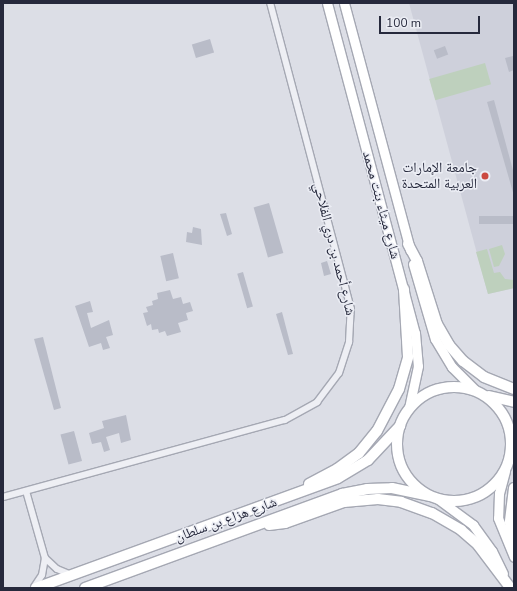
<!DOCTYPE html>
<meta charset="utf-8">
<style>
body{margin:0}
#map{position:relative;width:517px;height:591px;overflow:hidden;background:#dcdee6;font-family:"Nunito Sans","Noto Naskh Arabic",sans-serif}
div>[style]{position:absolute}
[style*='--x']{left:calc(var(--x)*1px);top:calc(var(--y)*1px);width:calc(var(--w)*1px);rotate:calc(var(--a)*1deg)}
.built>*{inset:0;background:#ced0db}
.green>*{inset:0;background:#bed0bd;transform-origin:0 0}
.building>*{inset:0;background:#b9bcc8;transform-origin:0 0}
.roads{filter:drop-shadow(1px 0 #a5a8b3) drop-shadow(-1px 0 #a5a8b3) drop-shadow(0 1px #a5a8b3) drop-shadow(0 -1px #a5a8b3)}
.street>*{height:6px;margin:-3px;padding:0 3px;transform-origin:3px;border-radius:3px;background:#eeeff4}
.secondary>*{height:9px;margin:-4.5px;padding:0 4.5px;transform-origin:4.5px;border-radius:4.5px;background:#fff}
.primary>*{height:10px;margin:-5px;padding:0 5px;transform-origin:5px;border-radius:5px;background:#fff}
.primary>.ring{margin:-5px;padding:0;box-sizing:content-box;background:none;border:10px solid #fff;border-radius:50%}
.dots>*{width:11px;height:11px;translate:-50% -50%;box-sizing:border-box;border:2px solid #ebedf4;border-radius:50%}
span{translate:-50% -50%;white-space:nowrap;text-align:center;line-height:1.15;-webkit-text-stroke:3px #ebedf4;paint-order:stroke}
.poi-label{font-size:14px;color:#26293c}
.right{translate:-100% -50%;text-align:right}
.street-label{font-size:14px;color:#26293c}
.frame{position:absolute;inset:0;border:4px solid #26293c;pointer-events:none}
.scale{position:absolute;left:379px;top:16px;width:101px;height:18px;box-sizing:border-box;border:2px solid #26293c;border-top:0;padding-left:5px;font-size:12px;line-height:14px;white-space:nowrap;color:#26293c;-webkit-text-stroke:3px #ebedf4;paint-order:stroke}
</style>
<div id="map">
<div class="built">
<i style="clip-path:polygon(409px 3px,514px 3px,514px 288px,488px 294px)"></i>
</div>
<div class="green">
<i style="left:485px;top:63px;width:22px;height:58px;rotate:74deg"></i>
<i style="clip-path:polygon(502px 245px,505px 254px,499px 266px,494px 267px,489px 249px)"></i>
<i style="clip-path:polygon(487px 249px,494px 273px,500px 272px,505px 279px,514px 280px,514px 288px,488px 294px,476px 252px)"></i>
</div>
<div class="building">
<i style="left:210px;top:39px;width:14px;height:19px;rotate:73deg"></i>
<i style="left:445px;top:46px;width:9px;height:12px;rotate:69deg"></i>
<i style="clip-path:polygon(513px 56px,514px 70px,509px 72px,505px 58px)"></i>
<i style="clip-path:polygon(494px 100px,514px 174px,514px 196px,487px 102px)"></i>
<i style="left:269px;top:203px;width:52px;height:16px;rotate:74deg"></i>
<i style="clip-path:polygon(226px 213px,232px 234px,227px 236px,220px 214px)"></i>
<i style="left:514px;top:216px;width:8px;height:35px;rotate:90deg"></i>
<i style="clip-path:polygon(193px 227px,201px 229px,202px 245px,186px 242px,187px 232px,192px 233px)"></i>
<i style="left:173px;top:253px;width:26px;height:13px;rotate:77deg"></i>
<i style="clip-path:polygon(327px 261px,331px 274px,324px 276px,321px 263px)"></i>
<i style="left:243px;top:272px;width:36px;height:6px;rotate:74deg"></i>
<i style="clip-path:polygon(170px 290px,173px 299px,181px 297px,183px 304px,190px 302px,193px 311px,186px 313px,188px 320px,178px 323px,181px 332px,167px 336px,165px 331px,159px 333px,158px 329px,152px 330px,151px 324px,147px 326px,143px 313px,148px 312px,146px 307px,153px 305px,152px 301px,158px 299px,157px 293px)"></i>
<i style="clip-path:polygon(90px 301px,93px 312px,87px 313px,91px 328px,109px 320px,113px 335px,106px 337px,110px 348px,103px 350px,101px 343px,89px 347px,75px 306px)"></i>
<i style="clip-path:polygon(282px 312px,293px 354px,288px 355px,276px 314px)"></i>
<i style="clip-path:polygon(43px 337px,61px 408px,54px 410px,34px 339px)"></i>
<i style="clip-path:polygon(126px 415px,131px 440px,121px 443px,119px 433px,106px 437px,110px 450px,104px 452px,101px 442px,92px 444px,89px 433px,104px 428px,102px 421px)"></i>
<i style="left:74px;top:431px;width:31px;height:14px;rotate:75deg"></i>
</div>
<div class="roads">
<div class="street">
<i style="--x:26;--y:491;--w:70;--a:74.2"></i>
<i style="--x:45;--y:558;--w:17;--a:100"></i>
<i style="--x:42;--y:575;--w:14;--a:124"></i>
<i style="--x:3;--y:497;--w:292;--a:-15.3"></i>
<i style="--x:285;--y:420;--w:37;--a:-29"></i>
<i style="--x:317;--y:402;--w:36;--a:-53"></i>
<i style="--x:339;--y:373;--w:33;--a:-72"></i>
<i style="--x:349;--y:342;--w:33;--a:-87"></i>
<i style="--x:351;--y:309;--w:317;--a:-104.8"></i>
<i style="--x:45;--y:558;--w:16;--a:43"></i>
<i style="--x:57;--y:569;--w:15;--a:23"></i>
</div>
<div class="secondary">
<i style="--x:327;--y:3;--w:342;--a:75.1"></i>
<i style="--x:415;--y:333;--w:33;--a:85"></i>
<i style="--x:418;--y:366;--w:43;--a:102.1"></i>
<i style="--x:344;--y:3;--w:256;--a:75"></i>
<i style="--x:413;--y:264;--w:78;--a:73.7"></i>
<i style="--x:435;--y:339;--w:33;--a:59"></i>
<i style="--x:452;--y:367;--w:34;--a:45"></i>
<i style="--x:505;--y:471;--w:23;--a:105"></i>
<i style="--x:499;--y:493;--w:25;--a:92"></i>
<i style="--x:498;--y:518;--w:42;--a:67.7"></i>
<i style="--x:438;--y:499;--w:44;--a:36.6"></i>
<i style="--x:473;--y:525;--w:32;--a:54"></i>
<i style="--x:492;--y:551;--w:25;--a:64"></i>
</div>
<div class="primary">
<i style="--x:408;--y:244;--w:19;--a:62"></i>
<i style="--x:417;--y:261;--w:66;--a:72.4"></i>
<i style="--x:437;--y:324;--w:24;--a:60"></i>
<i style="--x:449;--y:345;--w:21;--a:49"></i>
<i style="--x:463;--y:361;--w:26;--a:37"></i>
<i style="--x:484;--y:377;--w:32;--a:22"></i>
<i class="ring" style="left:397px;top:387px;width:104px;height:104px"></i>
<i style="--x:489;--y:396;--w:26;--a:13"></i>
<i style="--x:309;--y:484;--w:32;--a:-28"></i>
<i style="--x:337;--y:469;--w:27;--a:-36"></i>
<i style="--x:359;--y:453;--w:28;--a:-51"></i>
<i style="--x:377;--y:431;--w:47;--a:-62.4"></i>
<i style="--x:399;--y:389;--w:33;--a:-74"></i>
<i style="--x:408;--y:357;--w:68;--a:-93.4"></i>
<i style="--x:514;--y:488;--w:34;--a:97"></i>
<i style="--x:510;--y:522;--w:16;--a:76"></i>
<i style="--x:269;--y:525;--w:16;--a:-7"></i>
<i style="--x:285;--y:523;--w:63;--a:-19.6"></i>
<i style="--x:344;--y:502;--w:34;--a:-5"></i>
<i style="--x:378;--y:499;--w:23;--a:7"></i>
<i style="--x:401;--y:502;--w:33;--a:20"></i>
<i style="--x:432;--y:513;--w:34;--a:30"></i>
<i style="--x:461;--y:530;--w:23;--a:41"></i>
<i style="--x:478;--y:545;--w:51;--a:52.9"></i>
<i style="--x:36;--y:588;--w:321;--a:-20"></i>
<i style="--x:338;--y:478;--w:35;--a:-31"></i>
<i style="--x:368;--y:460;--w:47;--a:-46.7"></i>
<i style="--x:85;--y:588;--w:274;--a:-20.1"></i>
<i style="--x:342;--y:494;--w:25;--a:-11"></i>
<i style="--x:367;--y:489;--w:25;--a:-2"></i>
<i style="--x:392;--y:488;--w:38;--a:12"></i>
</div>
</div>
<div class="dots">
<i style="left:485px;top:176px;background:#cb4941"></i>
</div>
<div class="poi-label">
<span class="right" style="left:477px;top:176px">جامعة الإمارات<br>العربية المتحدة</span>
</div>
<div class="street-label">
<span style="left:381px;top:205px;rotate:75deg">شارع ميثاء بنت محمد</span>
<span style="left:334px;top:249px;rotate:76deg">شارع أحمد بن دري الفلاحي</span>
<span style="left:226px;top:520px;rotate:-20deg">شارع هزاع بن سلطان</span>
</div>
<div class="frame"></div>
<div class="scale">100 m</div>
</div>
